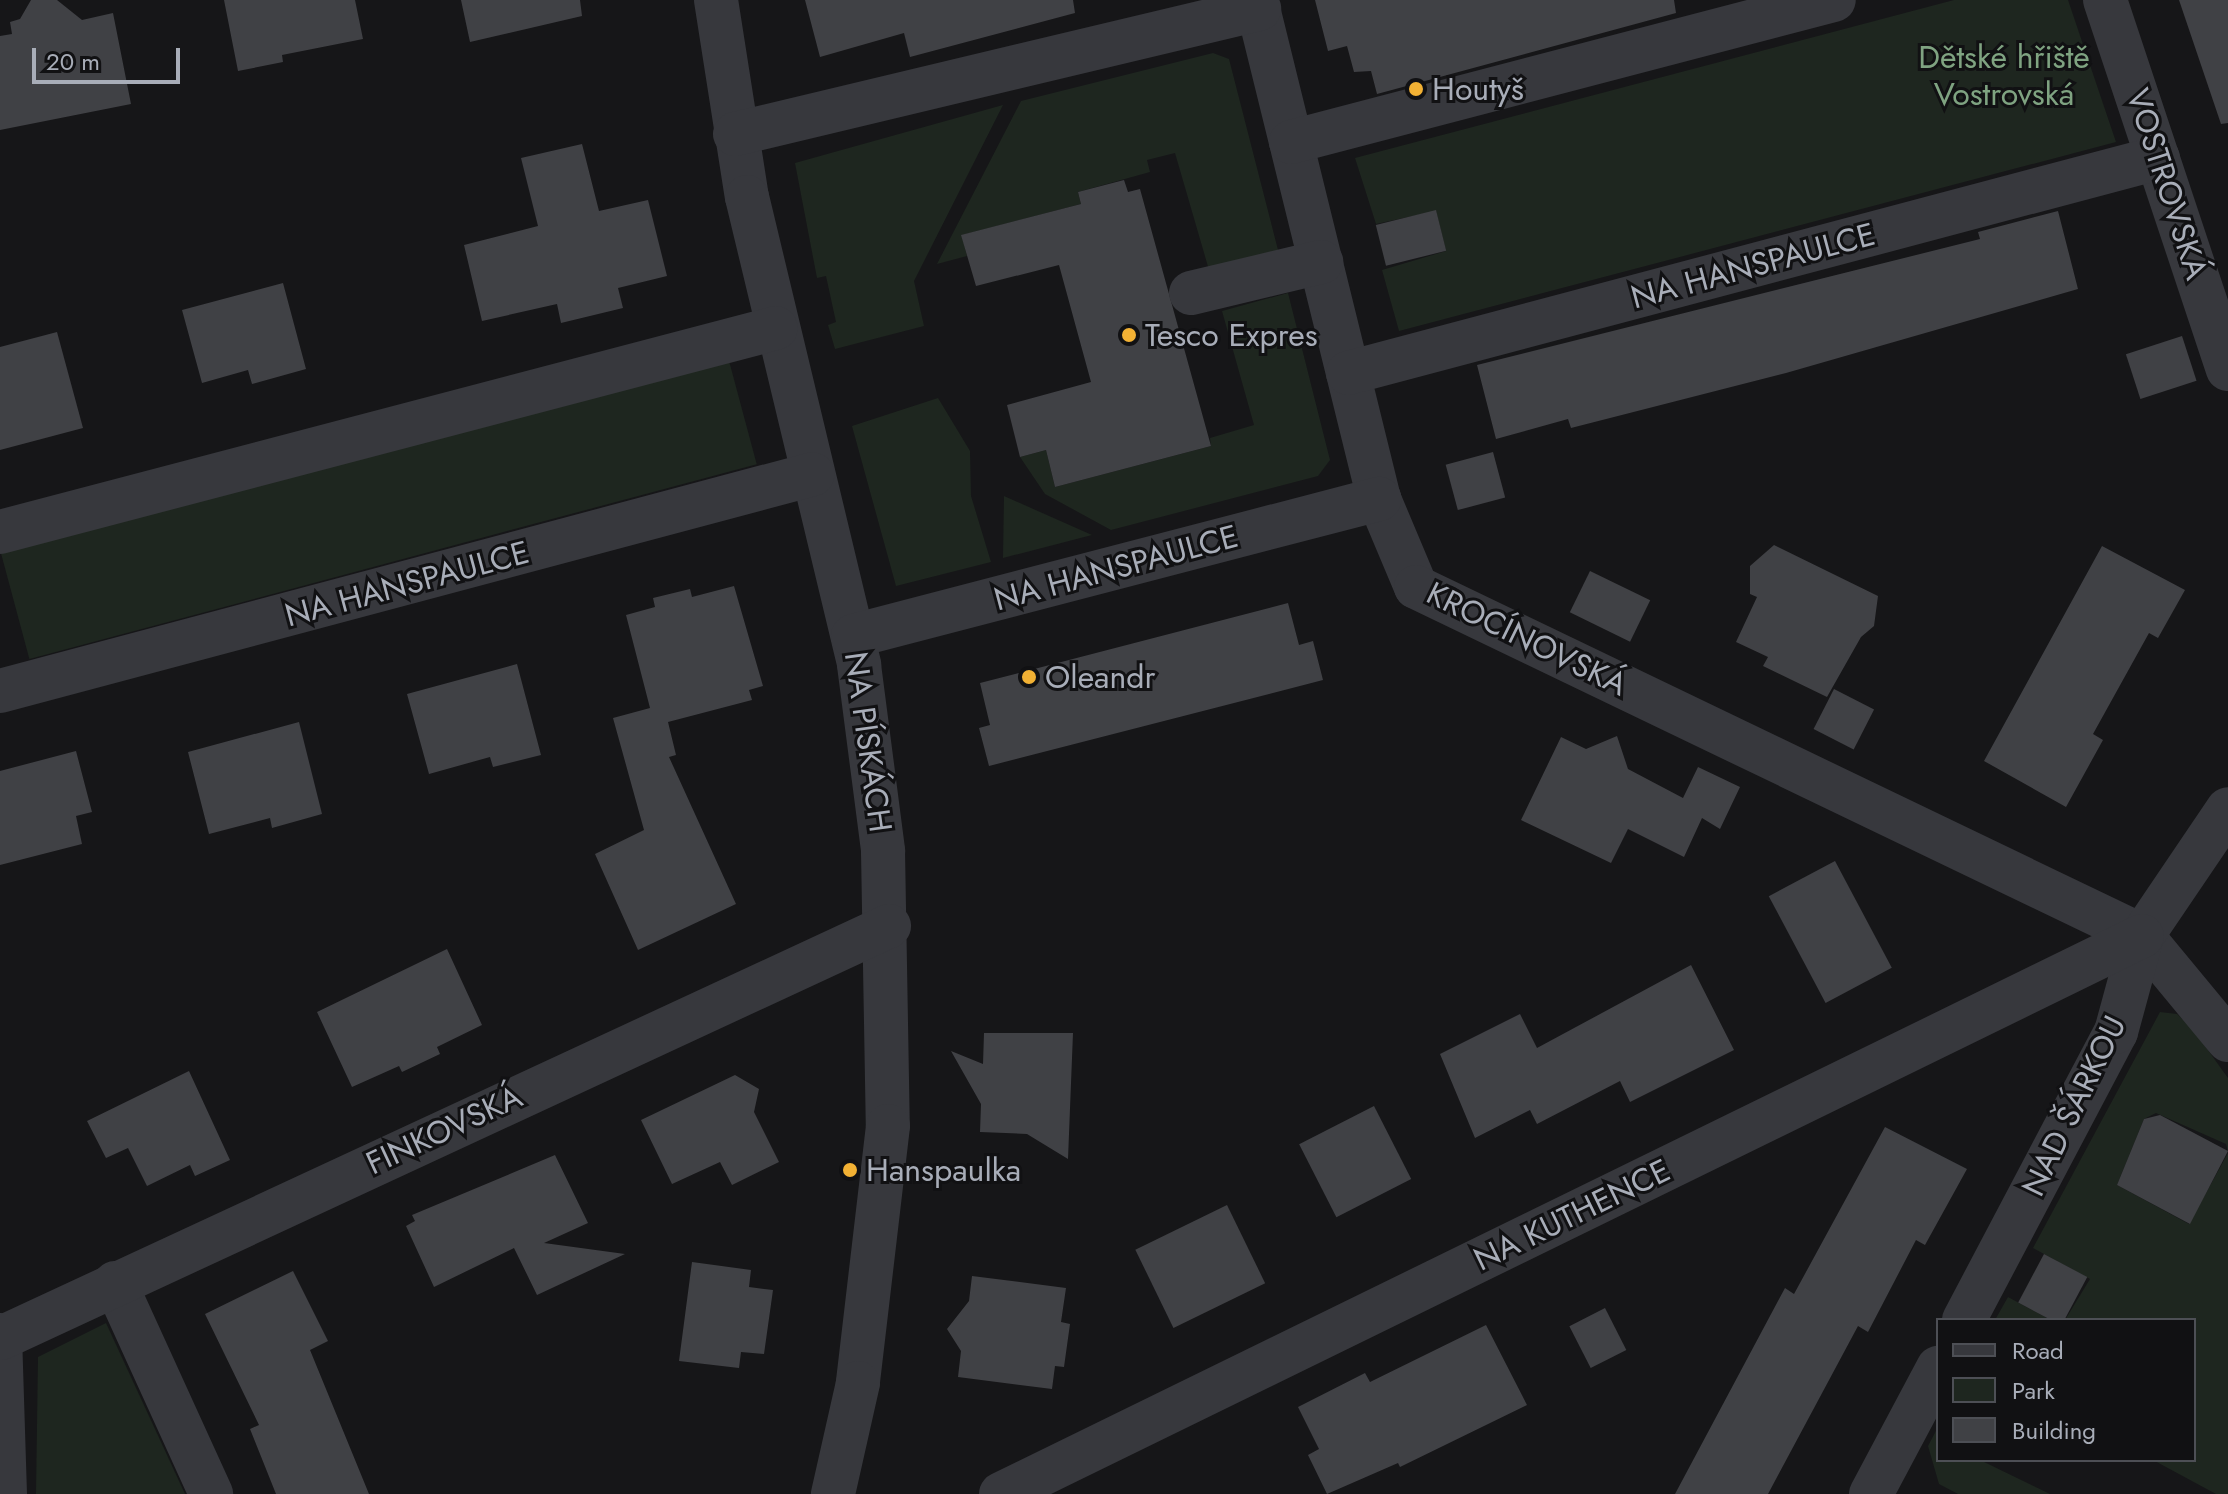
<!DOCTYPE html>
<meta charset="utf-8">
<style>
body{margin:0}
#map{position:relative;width:2228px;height:1494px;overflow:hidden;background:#161618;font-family:Jost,sans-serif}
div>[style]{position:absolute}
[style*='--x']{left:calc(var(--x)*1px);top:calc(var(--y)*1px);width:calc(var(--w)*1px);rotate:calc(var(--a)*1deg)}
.green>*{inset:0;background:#1e261f;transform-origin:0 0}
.building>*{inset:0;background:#404145;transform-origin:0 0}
.minor>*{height:44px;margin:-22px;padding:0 22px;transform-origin:22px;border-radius:22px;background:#37383d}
.dots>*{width:22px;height:22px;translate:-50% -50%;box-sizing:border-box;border:4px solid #111113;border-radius:50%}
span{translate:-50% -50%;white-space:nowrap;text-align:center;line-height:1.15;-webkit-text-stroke:6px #111113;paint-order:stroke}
.park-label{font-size:32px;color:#7fa381}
.poi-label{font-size:32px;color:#a8adb8}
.left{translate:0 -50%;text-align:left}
.street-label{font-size:32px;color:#a8adb8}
.legend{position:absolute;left:1936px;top:1318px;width:260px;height:144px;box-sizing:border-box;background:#111113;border:2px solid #4d4f55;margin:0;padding:10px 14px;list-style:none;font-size:24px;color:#a8adb8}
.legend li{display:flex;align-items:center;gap:16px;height:40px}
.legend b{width:40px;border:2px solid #4d4f55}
.scale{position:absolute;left:32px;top:48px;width:148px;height:36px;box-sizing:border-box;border:4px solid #a8adb8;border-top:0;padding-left:10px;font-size:24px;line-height:28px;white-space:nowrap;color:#a8adb8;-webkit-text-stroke:6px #111113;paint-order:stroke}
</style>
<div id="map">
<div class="green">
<i style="clip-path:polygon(1954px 0,2068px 0,2116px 142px,1399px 331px,1382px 270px,1446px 251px,1436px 211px,1376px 224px,1355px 158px)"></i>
<i style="clip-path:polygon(1213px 53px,1229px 59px,1278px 250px,1209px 270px,1175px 153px,1147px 160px,1150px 172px,1078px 192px,1081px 204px,962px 235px,967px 256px,937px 264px,1021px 101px)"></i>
<i style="clip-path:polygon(1003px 105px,914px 281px,924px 326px,835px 349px,828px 325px,836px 322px,826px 276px,817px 278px,795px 163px)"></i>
<i style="clip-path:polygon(1288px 293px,1330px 460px,1318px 476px,1111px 530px,1045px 494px,1020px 457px,1046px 450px,1055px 487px,1211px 446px,1210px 438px,1254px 425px,1222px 311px)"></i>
<i style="left:728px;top:357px;width:111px;height:753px;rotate:75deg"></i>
<i style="clip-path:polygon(938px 398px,970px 451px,971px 496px,991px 562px,896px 586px,852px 426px)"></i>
<i style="clip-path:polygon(1004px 496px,1092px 535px,1003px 558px)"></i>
<i style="clip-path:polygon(2160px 1012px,2177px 1014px,2192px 1028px,2228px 1078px,2228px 1152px,2226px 1144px,2156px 1113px,2144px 1119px,2117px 1185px,2189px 1224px,2228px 1153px,2228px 1494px,2216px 1494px,2153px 1460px,2194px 1460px,2194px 1320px,2065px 1320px,2090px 1279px,2033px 1248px)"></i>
<i style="clip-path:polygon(2008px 1297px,2019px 1303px,2051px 1320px,1995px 1320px)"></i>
<i style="clip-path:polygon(106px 1323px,185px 1494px,36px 1494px,38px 1357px)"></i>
<i style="clip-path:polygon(1938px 1427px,1938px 1460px,1980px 1460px,2050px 1494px,1958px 1494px,1939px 1484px,1928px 1446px)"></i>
</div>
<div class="building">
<i style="clip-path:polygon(31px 0,57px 0,82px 20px,113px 13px,131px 104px,0 130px,0 36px,12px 34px,10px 22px,20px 19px)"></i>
<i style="clip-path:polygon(224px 0,355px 0,363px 39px,282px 55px,283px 62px,238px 71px)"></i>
<i style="clip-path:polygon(461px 0,580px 0,582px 16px,470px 42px)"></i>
<i style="clip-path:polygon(805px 0,1073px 0,1075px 13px,910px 57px,904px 33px,820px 57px)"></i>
<i style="clip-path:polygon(1315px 0,1674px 0,1676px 13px,1377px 94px,1371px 71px,1354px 72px,1347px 46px,1328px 51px)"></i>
<i style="clip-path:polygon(2179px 0,2228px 0,2228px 123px,2221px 124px)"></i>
<i style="clip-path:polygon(582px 144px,599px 211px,648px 200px,667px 276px,618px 288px,623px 308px,561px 323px,557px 304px,482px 321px,464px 245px,538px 226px,521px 158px)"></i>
<i style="clip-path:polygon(1124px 180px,1128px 192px,1140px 189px,1211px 446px,1055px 487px,1046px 450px,1020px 457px,1007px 405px,1091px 382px,1059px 265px,976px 286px,961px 235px,1081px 204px,1078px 192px)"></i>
<i style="left:1436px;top:210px;width:42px;height:62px;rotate:76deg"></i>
<i style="clip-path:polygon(2058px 211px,2078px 289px,1786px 373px,1571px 428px,1568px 419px,1496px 439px,1477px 365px,1980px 239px,1978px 232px)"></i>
<i style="clip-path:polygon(283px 283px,306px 369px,252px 384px,248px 370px,202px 383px,182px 310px)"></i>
<i style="clip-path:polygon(57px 332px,83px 428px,0 450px,0 347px)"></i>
<i style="left:2182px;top:336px;width:47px;height:59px;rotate:72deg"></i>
<i style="left:1493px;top:452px;width:47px;height:49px;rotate:75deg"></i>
<i style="clip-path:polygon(1774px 545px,1878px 596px,1874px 626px,1861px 637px,1827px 697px,1763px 666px,1768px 657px,1736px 642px,1757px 597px,1750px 594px,1750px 566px)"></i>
<i style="clip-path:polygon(2102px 546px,2185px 590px,2158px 638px,2149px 633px,2093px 734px,2103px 740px,2066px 807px,1984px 761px)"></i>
<i style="left:1590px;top:571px;width:67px;height:46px;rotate:26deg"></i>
<i style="clip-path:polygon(734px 586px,763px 686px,749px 690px,752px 700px,668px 722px,676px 755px,669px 757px,736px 904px,638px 950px,595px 854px,644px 830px,613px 718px,650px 708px,626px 615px,655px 607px,653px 598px,690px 589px,692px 597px)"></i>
<i style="clip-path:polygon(1288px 603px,1299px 645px,1313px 641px,1323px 680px,989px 766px,979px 728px,990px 725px,980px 683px)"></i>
<i style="clip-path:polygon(517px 664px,541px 755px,493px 767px,490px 757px,429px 774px,407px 694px)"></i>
<i style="left:1834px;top:689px;width:45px;height:45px;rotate:27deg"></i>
<i style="clip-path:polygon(299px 722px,322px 814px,272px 828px,270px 818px,209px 834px,188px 752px)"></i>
<i style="clip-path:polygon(1617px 736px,1628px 769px,1683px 798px,1698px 767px,1740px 787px,1720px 829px,1702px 818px,1684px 857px,1628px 829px,1611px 863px,1521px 820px,1561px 737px,1586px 749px)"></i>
<i style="clip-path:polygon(76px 751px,92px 812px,76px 816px,82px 844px,0 865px,0 771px)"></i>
<i style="left:1835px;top:861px;width:121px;height:75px;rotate:62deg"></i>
<i style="clip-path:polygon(447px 949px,482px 1025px,437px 1047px,440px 1054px,402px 1072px,399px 1066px,352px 1087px,317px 1012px)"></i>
<i style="clip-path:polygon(1691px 965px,1734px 1050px,1630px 1102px,1620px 1081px,1537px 1124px,1530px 1110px,1475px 1138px,1440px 1054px,1520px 1014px,1537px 1048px)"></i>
<i style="clip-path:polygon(984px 1033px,1073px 1033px,1068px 1159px,1027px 1134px,980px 1132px,981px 1104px,951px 1051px,983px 1064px)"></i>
<i style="clip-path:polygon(189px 1071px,230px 1160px,195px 1176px,190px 1165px,147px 1186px,128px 1148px,106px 1158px,87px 1121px)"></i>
<i style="clip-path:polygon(735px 1075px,759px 1089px,754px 1112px,779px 1162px,732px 1185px,720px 1162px,672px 1184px,641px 1120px)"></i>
<i style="left:1374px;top:1106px;width:82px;height:84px;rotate:63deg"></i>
<i style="clip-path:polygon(2160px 1115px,2228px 1151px,2190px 1224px,2117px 1185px,2144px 1119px)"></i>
<i style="clip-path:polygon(1885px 1127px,1967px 1169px,1925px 1245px,1916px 1240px,1868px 1332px,1858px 1326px,1768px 1494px,1675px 1494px,1785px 1288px,1794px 1294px)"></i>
<i style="clip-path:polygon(555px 1155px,588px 1223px,544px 1243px,625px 1254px,537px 1295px,514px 1248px,434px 1287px,406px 1226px,415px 1221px,412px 1215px)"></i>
<i style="left:1227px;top:1205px;width:87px;height:102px;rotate:64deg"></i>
<i style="left:2044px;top:1254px;width:49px;height:55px;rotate:28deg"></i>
<i style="clip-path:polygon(692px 1262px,751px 1270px,749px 1287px,773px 1290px,764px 1354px,741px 1352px,739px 1368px,679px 1361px)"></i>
<i style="clip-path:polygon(293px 1271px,328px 1341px,310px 1350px,369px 1494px,276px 1494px,250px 1429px,259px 1425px,205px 1314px)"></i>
<i style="clip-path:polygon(972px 1276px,1066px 1288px,1061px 1322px,1070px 1324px,1064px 1367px,1055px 1366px,1052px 1389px,958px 1377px,961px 1351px,947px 1329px,969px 1301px)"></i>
<i style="left:1605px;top:1308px;width:47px;height:40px;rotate:63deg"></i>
<i style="clip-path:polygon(1486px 1325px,1527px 1405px,1400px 1467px,1398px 1463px,1327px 1494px,1308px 1455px,1319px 1449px,1298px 1407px,1365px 1373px,1370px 1382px)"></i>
</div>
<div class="minor">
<i style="--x:716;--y:0;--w:199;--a:81.1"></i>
<i style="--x:747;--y:197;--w:481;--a:76.5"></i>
<i style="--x:859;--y:665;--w:188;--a:82.6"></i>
<i style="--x:883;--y:851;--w:275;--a:89"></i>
<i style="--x:888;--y:1126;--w:259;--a:96.7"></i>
<i style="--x:858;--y:1383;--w:114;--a:102.7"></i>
<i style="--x:1256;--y:0;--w:514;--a:76.15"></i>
<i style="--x:1379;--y:499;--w:95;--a:67.2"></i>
<i style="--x:1416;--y:587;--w:806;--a:25.67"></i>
<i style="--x:2142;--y:936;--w:135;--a:50.4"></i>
<i style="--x:2105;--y:0;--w:389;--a:71.6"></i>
<i style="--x:735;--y:134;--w:539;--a:-13.42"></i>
<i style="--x:1291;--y:142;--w:561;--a:-14.66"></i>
<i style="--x:1191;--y:293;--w:134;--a:-13.4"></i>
<i style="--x:1348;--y:373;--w:838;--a:-14.87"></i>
<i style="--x:0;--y:532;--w:802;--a:-14.73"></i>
<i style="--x:853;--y:636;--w:544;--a:-14.6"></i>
<i style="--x:0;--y:691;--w:841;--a:-14.94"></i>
<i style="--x:115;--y:1283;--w:232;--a:65.5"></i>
<i style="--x:1964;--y:1320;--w:326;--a:-62.2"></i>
<i style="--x:2116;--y:1032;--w:99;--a:-74.8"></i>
<i style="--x:2142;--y:936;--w:153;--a:-55.9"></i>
<i style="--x:0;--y:1335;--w:159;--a:88.2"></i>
<i style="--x:1;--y:1338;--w:979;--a:-24.89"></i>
<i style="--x:1001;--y:1494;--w:1270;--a:-26.06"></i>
<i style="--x:1871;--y:1494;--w:143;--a:-62"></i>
</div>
<div class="dots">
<i style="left:1416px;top:89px;background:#f2b134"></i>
<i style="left:1129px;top:335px;background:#f2b134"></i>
<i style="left:1029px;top:677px;background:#f2b134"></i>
<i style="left:850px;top:1170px;background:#f2b134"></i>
</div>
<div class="park-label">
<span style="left:2004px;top:76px">Dětské hřiště<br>Vostrovská</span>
</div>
<div class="poi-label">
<span class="left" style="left:1432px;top:89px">Houtyš</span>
<span class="left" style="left:1145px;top:335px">Tesco Expres</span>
<span class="left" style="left:1045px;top:677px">Oleandr</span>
<span class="left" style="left:866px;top:1170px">Hanspaulka</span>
</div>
<div class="street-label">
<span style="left:2167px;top:184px;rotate:72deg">VOSTROVSKÁ</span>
<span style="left:1753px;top:266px;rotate:-15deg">NA HANSPAULCE</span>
<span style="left:1116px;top:568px;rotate:-15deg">NA HANSPAULCE</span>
<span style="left:407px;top:584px;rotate:-15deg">NA HANSPAULCE</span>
<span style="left:1527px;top:639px;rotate:26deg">KROCÍNOVSKÁ</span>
<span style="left:868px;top:742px;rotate:82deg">NA PÍSKÁCH</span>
<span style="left:2074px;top:1106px;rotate:-64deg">NAD ŠÁRKOU</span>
<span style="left:444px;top:1130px;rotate:-25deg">FINKOVSKÁ</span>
<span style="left:1572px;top:1215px;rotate:-26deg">NA KUTHENCE</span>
</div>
<ul class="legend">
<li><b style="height:10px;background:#37383d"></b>Road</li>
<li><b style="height:22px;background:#1e261f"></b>Park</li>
<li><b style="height:22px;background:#404145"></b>Building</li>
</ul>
<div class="scale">20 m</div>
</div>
